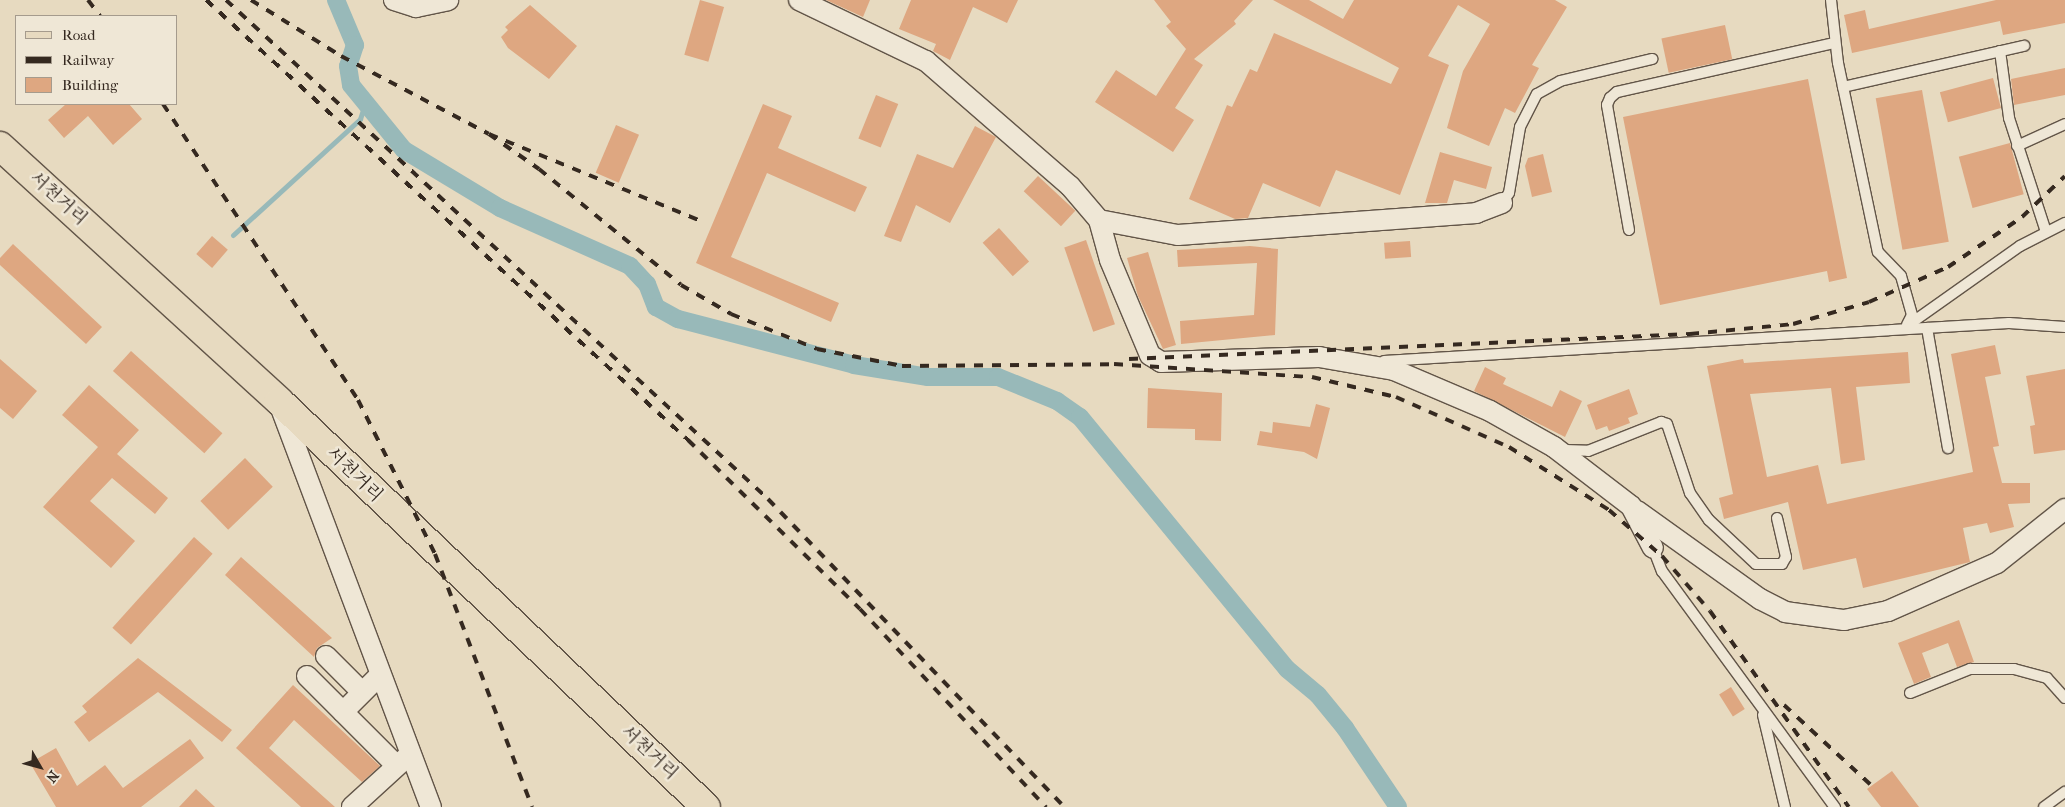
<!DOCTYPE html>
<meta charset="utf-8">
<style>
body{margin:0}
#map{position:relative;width:2065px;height:807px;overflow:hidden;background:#e7dac0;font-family:"IM FELL French Canon","Noto Serif KR",serif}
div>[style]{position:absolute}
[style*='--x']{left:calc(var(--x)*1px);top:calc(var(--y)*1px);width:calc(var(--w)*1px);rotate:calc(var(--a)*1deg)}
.stream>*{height:5px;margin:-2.5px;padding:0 2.5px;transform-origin:2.5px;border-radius:2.5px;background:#98b9b9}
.canal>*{height:18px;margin:-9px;padding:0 9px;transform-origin:9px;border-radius:9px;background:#98b9b9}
.building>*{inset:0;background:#dea781;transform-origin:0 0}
.roads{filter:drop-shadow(1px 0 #625548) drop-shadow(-1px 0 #625548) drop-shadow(0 1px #625548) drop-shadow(0 -1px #625548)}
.service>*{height:10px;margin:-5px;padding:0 5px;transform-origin:5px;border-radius:5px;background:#efe7d6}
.minor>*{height:20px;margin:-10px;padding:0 10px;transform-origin:10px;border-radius:10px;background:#efe7d6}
.primary>*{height:28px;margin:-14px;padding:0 14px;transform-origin:14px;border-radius:14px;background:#e7dac0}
.rail>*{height:4px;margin-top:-2px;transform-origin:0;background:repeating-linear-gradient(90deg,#352920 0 9px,transparent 0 18px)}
span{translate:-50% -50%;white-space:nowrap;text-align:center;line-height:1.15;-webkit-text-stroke:5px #efe7d6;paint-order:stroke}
.street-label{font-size:18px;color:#352920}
.legend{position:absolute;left:15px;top:15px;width:162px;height:90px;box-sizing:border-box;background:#efe7d6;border:1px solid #a59b8d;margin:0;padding:6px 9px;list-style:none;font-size:15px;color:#352920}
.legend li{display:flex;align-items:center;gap:10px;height:25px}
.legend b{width:25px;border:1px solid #a59b8d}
.north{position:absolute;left:15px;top:742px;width:50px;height:50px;-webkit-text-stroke:4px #efe7d6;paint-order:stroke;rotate:128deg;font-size:14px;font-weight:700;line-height:20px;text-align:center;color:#352920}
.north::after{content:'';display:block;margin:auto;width:18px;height:22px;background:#352920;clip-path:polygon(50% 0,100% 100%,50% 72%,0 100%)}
</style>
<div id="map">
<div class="stream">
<i style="--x:233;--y:235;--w:172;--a:-42.4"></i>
<i style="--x:360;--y:119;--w:16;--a:-72"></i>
</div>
<div class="canal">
<i style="--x:336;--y:0;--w:49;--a:67.1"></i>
<i style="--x:355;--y:45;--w:22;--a:108"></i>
<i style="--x:348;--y:66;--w:19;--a:81"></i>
<i style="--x:351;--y:85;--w:84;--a:50.8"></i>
<i style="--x:404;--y:150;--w:112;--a:31.1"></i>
<i style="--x:500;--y:208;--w:142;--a:24"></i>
<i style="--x:630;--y:266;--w:25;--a:47"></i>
<i style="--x:647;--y:284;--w:25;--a:69"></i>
<i style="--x:656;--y:307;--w:25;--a:29"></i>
<i style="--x:678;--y:319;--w:182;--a:14.6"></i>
<i style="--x:854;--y:365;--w:75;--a:9.2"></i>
<i style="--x:928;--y:377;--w:70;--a:0"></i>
<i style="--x:998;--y:377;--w:64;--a:22.1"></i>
<i style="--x:1057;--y:401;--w:28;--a:35"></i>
<i style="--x:1080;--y:417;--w:326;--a:50.6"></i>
<i style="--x:1287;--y:669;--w:40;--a:40"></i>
<i style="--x:1318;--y:695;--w:43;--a:50.7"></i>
<i style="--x:1345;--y:728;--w:95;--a:56.1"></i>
</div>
<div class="building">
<i style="left:700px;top:0;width:25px;height:57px;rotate:16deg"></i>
<i style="clip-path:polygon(826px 0,870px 0,863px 17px)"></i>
<i style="clip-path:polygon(911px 0,1018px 0,1007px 23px,973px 7px,950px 60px,933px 51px,936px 44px,899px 29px)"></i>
<i style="clip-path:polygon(1154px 0,1253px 0,1234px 21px,1236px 24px,1194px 59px,1203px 65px,1175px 108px,1194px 120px,1173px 152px,1095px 102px,1116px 70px,1156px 96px,1186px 49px,1166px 26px,1171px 22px)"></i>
<i style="clip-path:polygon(1273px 0,1309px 0,1343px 19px,1354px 0,1555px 0,1567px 7px,1532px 65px,1539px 68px,1515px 113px,1505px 108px,1489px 146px,1447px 128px,1463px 71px,1490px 24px,1458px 5px,1428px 56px,1449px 65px,1400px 195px,1336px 170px,1320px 207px,1263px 183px,1248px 218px,1235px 219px,1189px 199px,1227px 105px,1232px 107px,1250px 69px,1257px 72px,1274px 33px,1391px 84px,1399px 68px)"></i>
<i style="clip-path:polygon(1996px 0,2065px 0,2065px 23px,2003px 35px,2000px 21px,1852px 53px,1844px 15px,1865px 10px,1869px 29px)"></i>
<i style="clip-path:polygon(530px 5px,577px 46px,549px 79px,508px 48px,501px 37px,508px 30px,505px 27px)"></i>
<i style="left:1725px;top:25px;width:35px;height:65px;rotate:78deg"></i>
<i style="clip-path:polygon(2065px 68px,2065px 95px,2014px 105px,2011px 79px)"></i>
<i style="left:1993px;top:78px;width:31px;height:55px;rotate:75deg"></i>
<i style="clip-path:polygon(1808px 79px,1847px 278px,1829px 282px,1827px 271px,1660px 305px,1623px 117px)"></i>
<i style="left:1922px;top:90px;width:154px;height:47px;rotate:80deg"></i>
<i style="left:876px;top:95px;width:24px;height:47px;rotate:22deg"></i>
<i style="clip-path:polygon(66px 104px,129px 104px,142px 119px,113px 145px,88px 116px,64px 138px,48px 120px)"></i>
<i style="clip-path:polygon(763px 104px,792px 116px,778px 148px,867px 187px,855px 212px,767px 173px,731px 257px,839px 303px,831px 322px,696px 263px)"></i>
<i style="left:616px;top:125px;width:25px;height:52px;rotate:23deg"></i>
<i style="clip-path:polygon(975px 126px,996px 137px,950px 223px,916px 205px,901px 242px,884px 236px,917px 154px,953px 168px)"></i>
<i style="left:2010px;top:143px;width:53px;height:53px;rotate:75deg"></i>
<i style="clip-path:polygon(1440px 152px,1492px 167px,1486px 189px,1454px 180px,1447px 203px,1425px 203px)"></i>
<i style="clip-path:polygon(1543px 154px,1552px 192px,1532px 197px,1525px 166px,1528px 158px)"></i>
<i style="left:1038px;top:176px;width:51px;height:21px;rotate:43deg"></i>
<i style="left:999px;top:228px;width:45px;height:22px;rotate:48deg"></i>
<i style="left:212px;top:236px;width:21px;height:24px;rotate:41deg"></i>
<i style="left:1086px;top:240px;width:89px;height:23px;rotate:71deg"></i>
<i style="left:1410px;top:241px;width:16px;height:26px;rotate:86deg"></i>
<i style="clip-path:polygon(13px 244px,102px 327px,86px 344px,0 265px,0 258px)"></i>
<i style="clip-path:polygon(1250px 246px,1278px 249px,1275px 335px,1181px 344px,1180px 321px,1254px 315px,1257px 263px,1178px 267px,1177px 250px)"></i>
<i style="clip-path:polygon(1148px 252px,1176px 345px,1163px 349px,1138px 296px,1127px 258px)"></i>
<i style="clip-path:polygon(1995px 345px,2001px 374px,1985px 377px,1999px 446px,1993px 447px,2002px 483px,2030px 483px,2030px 503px,2008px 504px,2014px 527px,1990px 533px,1987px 523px,1963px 528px,1970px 562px,1863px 588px,1856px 558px,1803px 570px,1788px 502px,1724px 519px,1719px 498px,1733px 494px,1707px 366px,1743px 359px,1744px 363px,1908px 352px,1910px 383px,1856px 387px,1865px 460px,1841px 464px,1831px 388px,1750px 394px,1767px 477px,1818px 465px,1827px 504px,1973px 472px,1951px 354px)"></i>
<i style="left:131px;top:351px;width:123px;height:27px;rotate:42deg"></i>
<i style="clip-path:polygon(0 359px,37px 391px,13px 419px,0 408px)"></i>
<i style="clip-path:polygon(1485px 367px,1506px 378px,1503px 384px,1552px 407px,1560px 390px,1582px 401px,1565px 437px,1474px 391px)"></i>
<i style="clip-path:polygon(2065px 369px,2065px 450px,2034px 454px,2030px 426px,2035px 425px,2026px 376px)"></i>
<i style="clip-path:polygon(89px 385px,139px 430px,117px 454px,168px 498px,155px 514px,112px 478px,90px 501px,135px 541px,111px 568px,43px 507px,98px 447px,62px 415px)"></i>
<i style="clip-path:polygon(1148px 388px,1222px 393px,1221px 441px,1195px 440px,1195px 429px,1147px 428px)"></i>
<i style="clip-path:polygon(1629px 389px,1638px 414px,1628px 418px,1630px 423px,1609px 431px,1607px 426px,1596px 430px,1587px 405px)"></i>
<i style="clip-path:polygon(1316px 404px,1330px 408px,1317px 459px,1304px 452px,1257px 445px,1260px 431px,1272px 433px,1273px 422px,1310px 427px)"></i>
<i style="left:245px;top:458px;width:40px;height:62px;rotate:46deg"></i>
<i style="left:194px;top:537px;width:25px;height:122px;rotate:42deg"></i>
<i style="clip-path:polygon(241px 557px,332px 638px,317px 648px,314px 657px,225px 575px)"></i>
<i style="clip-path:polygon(1959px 620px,1974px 662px,1957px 667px,1948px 643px,1922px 653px,1931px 677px,1914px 684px,1898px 643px)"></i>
<i style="clip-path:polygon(138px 658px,232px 730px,222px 742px,158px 692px,89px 742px,74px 722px,87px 712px,82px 706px)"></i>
<i style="clip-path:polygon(293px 685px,380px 766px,362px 782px,294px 720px,269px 748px,335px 807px,301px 807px,236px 748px)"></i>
<i style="left:1731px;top:687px;width:26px;height:14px;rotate:58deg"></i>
<i style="clip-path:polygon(190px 739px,204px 758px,141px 807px,56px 807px,30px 763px,56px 748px,77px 786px,105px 765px,123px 788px)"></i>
<i style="clip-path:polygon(1892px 771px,1919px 807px,1881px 807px,1867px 789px)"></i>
<i style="clip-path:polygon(196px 789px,215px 807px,179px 807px)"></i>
</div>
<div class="roads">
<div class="service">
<i style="--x:1831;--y:0;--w:63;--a:83.7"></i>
<i style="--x:1838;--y:63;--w:193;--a:78.1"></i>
<i style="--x:1878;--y:252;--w:33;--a:46"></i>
<i style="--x:1901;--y:276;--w:41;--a:74.2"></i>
<i style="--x:1912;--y:315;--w:11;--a:117"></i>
<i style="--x:2000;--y:51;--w:68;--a:82.3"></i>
<i style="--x:2009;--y:118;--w:120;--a:72"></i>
<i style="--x:1843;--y:87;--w:186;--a:-12.8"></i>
<i style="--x:2017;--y:146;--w:53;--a:-24.6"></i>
<i style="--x:1502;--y:203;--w:12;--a:-55"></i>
<i style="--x:1509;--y:193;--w:67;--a:-80.5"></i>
<i style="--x:1520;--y:127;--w:37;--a:-63"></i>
<i style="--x:1537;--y:94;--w:26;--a:-29"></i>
<i style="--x:1560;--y:81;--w:95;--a:-13.4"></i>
<i style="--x:1629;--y:230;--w:127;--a:-100"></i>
<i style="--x:1607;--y:105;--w:8;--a:-67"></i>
<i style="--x:1610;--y:98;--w:9;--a:-41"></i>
<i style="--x:1617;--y:92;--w:223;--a:-12.7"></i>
<i style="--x:1907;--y:326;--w:138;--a:-35.3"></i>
<i style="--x:2020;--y:246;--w:51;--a:-27.1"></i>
<i style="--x:1927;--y:328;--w:122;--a:80.1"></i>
<i style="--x:1384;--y:361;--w:626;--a:-3.48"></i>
<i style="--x:2009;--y:323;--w:56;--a:4.1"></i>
<i style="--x:1565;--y:450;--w:23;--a:2"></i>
<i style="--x:1588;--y:451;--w:79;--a:-21.7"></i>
<i style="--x:1661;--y:422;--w:6;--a:18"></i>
<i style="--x:1667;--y:424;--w:73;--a:71.6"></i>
<i style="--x:1690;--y:493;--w:33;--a:55"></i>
<i style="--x:1709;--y:520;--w:64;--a:43.1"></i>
<i style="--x:1756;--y:564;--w:26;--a:0"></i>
<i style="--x:1782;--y:564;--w:8;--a:-60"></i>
<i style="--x:1786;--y:557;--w:40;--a:-103"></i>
<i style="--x:1653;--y:548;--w:25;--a:69"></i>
<i style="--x:1662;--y:571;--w:293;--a:53.8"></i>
<i style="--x:1910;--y:693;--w:65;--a:-21.8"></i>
<i style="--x:1970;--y:669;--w:44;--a:0"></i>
<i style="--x:2014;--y:669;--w:34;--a:15"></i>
<i style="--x:2047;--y:678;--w:27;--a:48"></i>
<i style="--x:1763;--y:715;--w:95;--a:76.6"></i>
<i style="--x:2044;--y:807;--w:26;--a:-36"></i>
</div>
<div class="minor">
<i style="--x:394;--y:0;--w:23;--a:18"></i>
<i style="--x:416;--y:7;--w:33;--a:-12"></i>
<i style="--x:799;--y:0;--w:141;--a:25.7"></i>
<i style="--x:926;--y:61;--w:191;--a:41"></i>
<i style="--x:1070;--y:186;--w:45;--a:49.5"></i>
<i style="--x:1099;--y:220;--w:41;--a:74.6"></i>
<i style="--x:1110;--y:260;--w:103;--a:67.2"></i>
<i style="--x:1150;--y:355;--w:13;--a:32"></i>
<i style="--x:1161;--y:362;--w:158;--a:-1.8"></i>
<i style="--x:1319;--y:357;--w:76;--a:9.8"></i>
<i style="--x:1394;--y:370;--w:104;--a:23.1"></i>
<i style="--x:1490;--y:411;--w:73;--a:29.4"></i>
<i style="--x:1554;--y:447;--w:97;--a:37.5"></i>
<i style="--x:1631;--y:506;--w:47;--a:62.4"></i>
<i style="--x:1099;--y:220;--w:80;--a:10.8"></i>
<i style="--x:1178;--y:235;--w:299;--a:-4.2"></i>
<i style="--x:1476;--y:213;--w:28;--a:-21"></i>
<i style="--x:279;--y:403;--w:432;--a:69.4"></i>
<i style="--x:1637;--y:511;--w:151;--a:35.6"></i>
<i style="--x:1760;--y:599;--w:28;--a:27"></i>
<i style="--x:1785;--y:612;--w:60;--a:7.7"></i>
<i style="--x:1844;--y:620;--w:45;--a:-11.6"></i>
<i style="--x:1888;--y:611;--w:119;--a:-23.8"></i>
<i style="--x:1997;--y:563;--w:87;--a:-38.5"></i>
<i style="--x:326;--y:656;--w:51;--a:45"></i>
<i style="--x:307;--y:676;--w:126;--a:45"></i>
<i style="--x:343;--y:712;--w:51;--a:-45"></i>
<i style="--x:352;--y:807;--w:74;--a:-42.3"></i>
</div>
<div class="primary">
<i style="--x:0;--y:146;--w:378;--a:42.4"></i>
<i style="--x:279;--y:401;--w:589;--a:43.56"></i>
</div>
</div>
<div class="rail">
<i style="--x:88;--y:0;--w:20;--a:53"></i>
<i style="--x:206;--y:0;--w:653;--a:42.39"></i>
<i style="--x:688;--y:440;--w:241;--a:44.5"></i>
<i style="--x:860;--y:609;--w:272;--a:46.8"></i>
<i style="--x:226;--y:0;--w:737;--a:42.63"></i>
<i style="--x:768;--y:499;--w:427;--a:46.1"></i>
<i style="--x:251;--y:0;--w:106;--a:31.9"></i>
<i style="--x:341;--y:56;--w:167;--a:27.8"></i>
<i style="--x:489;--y:134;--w:232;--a:22.3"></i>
<i style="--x:163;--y:104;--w:354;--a:56.6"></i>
<i style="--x:358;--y:400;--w:172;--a:63.4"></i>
<i style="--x:435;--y:554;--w:271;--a:69"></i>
<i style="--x:489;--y:134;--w:61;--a:35"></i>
<i style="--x:539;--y:169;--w:183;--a:39.2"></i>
<i style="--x:681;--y:285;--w:58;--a:30.1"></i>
<i style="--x:731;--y:314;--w:93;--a:22.1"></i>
<i style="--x:817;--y:349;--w:87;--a:11.3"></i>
<i style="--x:902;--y:366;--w:212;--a:-0.5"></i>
<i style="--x:1114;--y:364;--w:198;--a:3.8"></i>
<i style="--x:1312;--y:377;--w:86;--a:13.4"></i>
<i style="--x:1396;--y:397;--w:124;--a:23.9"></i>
<i style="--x:1509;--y:447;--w:118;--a:32.2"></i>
<i style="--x:1609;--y:510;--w:70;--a:41"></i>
<i style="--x:1662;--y:556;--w:73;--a:48.9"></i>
<i style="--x:1710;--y:611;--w:240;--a:54.7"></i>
<i style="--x:1129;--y:359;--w:562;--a:-2.55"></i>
<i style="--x:1690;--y:334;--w:103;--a:-5.5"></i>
<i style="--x:1793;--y:324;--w:79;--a:-16.1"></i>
<i style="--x:1869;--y:302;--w:86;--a:-23.9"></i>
<i style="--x:1948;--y:267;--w:89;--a:-34"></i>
<i style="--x:2022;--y:217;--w:59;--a:-43.6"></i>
<i style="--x:1784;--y:705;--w:117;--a:42.6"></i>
</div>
<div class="street-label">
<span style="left:58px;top:199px;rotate:42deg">서천거리</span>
<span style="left:354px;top:475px;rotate:44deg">서천거리</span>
<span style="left:649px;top:753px;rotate:43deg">서천거리</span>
</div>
<ul class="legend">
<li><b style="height:6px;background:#e7dac0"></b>Road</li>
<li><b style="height:6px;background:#352920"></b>Railway</li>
<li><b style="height:14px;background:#dea781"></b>Building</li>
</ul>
<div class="north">N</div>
</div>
